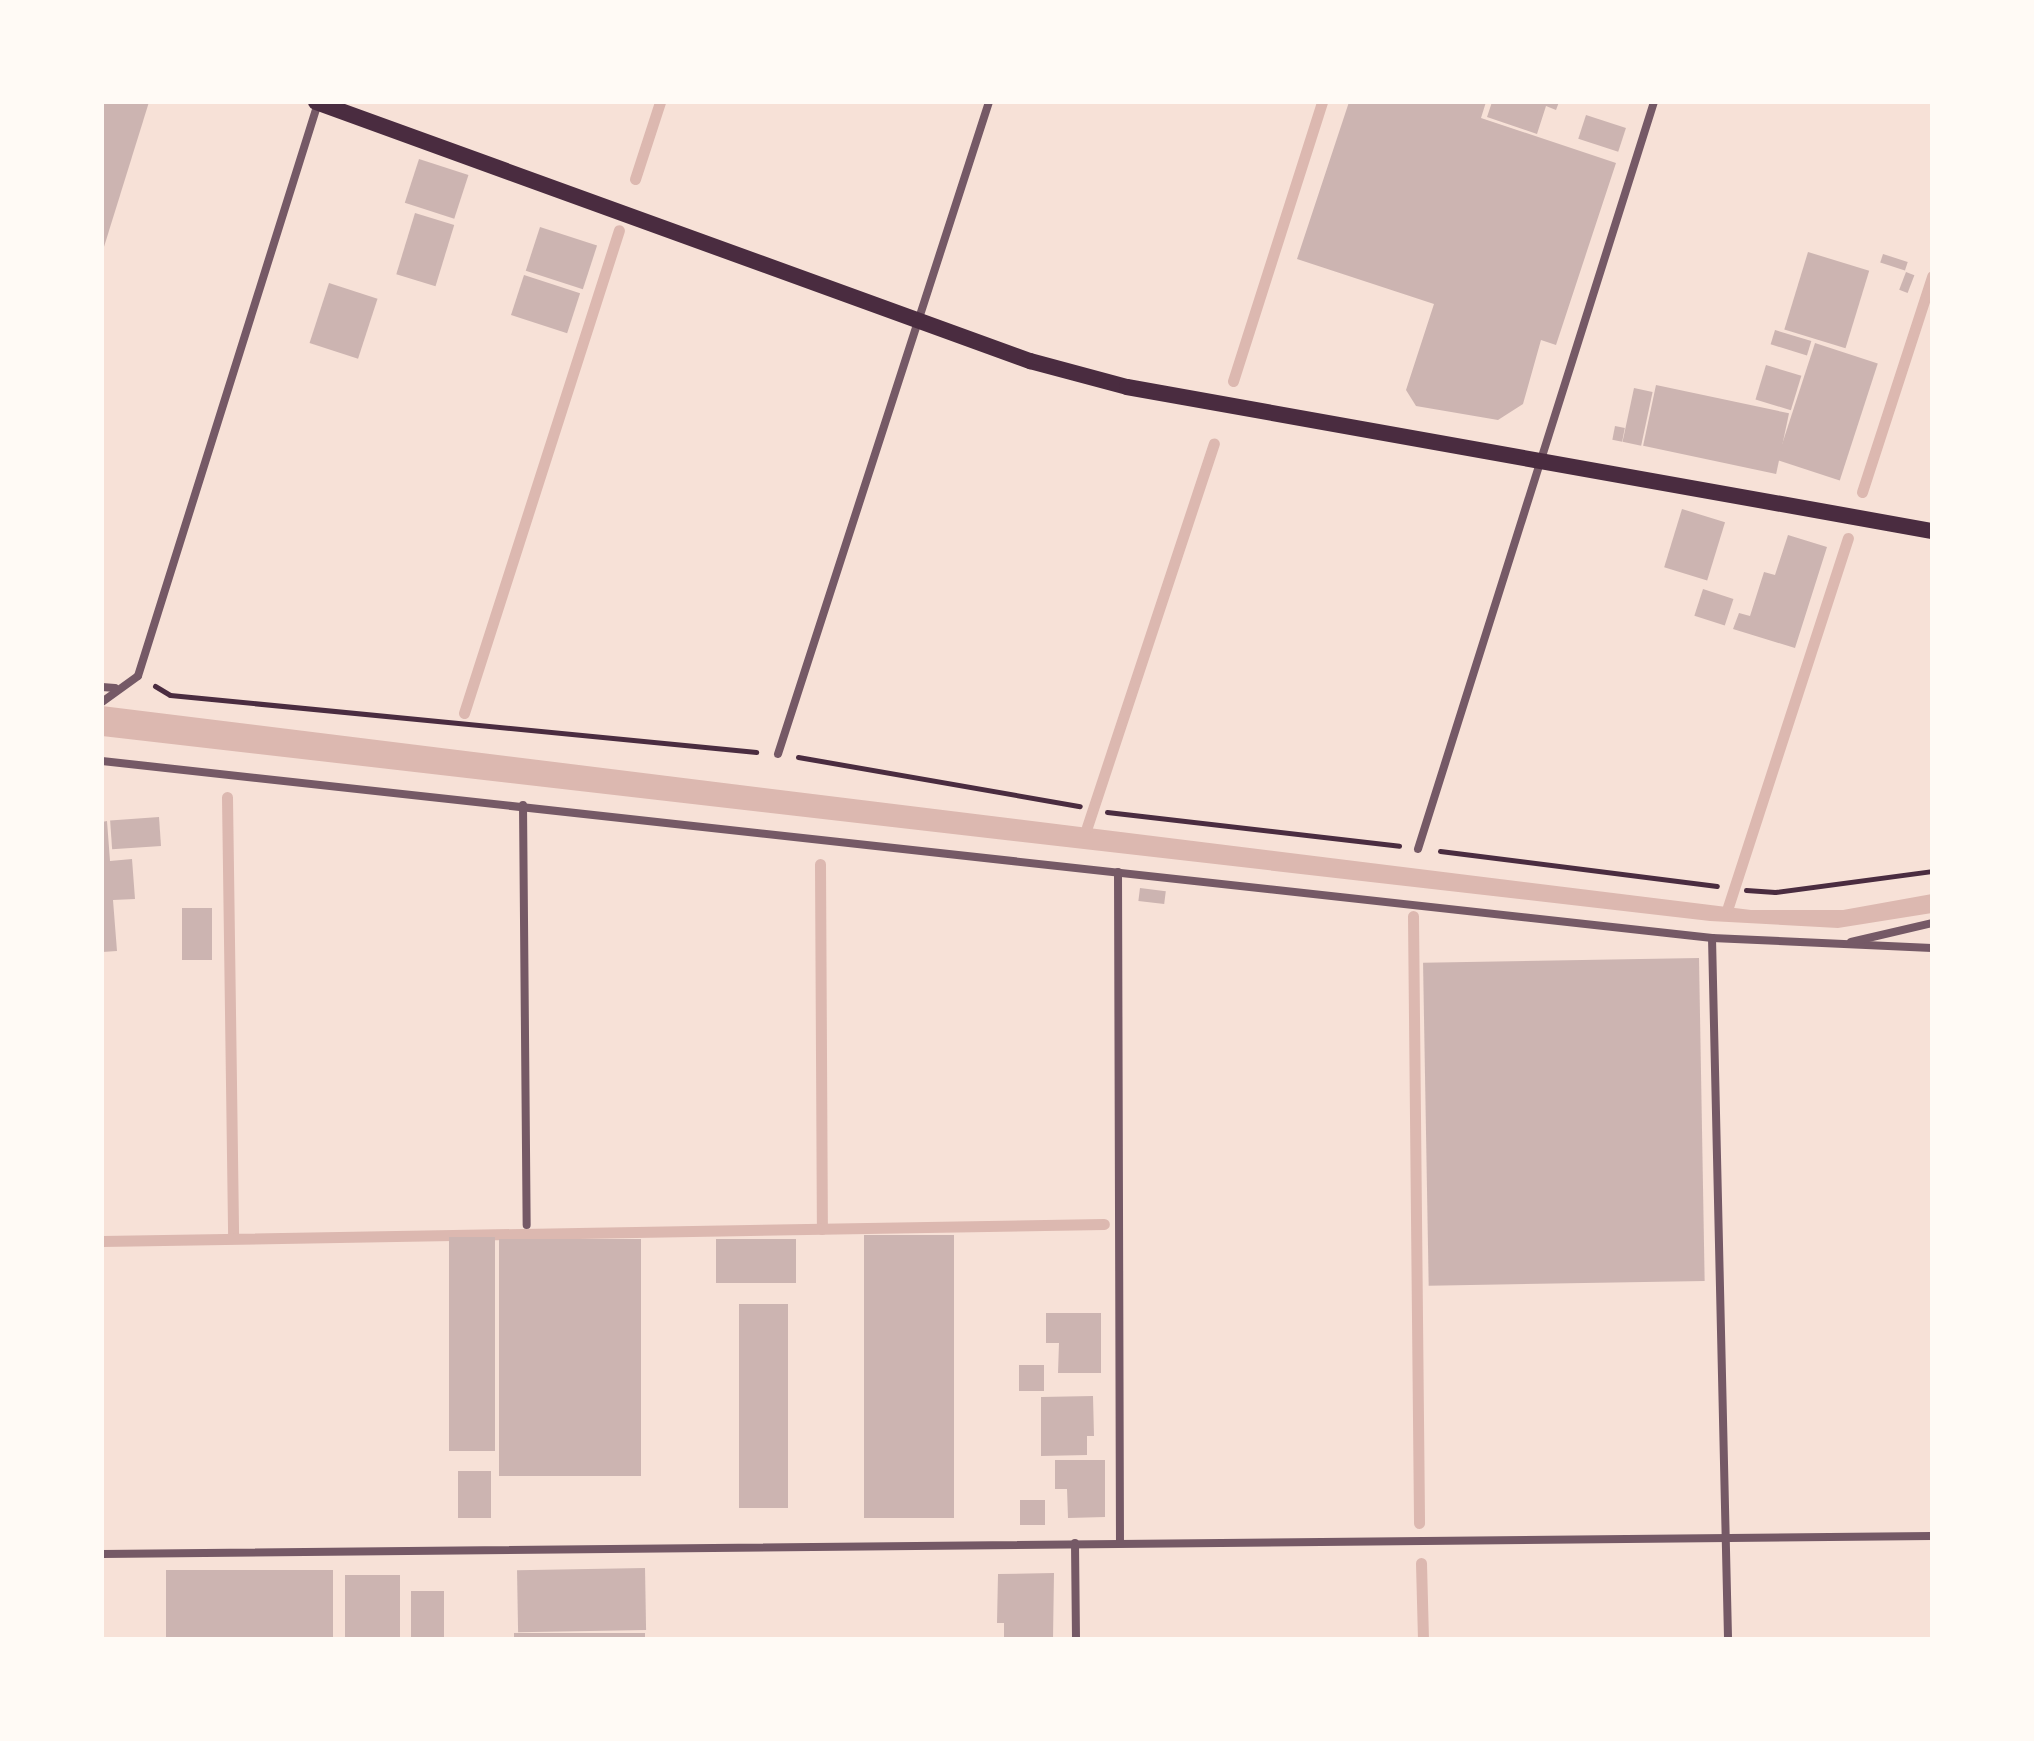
<!DOCTYPE html>
<style>
body{margin:0}
#map{position:relative;width:2034px;height:1741px;overflow:hidden;background:#f7e1d7;font-family:"Nunito Sans",sans-serif}
div>[style]{position:absolute}
[style*='--x']{left:calc(var(--x)*1px);top:calc(var(--y)*1px);width:calc(var(--w)*1px);rotate:calc(var(--a)*1deg)}
.water>*{inset:0;background:#dcb8b0}
.stream>*{height:11px;margin:-5.5px;padding:0 5.5px;transform-origin:5.5px;border-radius:5.5px;background:#dcb8b0}
.building>*{inset:0;background:#ccb4b1;transform-origin:0 0}
.path>*{height:5px;margin:-2.5px;padding:0 2.5px;transform-origin:2.5px;border-radius:2.5px;background:#4a2c40}
.minor>*{height:8px;margin:-4px;padding:0 4px;transform-origin:4px;border-radius:4px;background:#755966}
.secondary>*{height:16px;margin:-8px;padding:0 8px;transform-origin:8px;border-radius:8px;background:#4a2c40}
span{translate:-50% -50%;white-space:nowrap;text-align:center;line-height:1.15;-webkit-text-stroke:7px #fffaf5;paint-order:stroke}
.frame{position:absolute;inset:0;border:104px solid #fffaf5;pointer-events:none}
</style>
<div id="map">
<div class="water">
<i style="clip-path:polygon(102px 706px,1751px 910px,1843px 910px,1932px 894px,1932px 913px,1838px 928px,1710px 921px,102px 736px)"></i>
</div>
<div class="stream">
<i style="--x:635;--y:179;--w:81;--a:-72"></i>
<i style="--x:1233;--y:381;--w:293;--a:-72.3"></i>
<i style="--x:1862;--y:492;--w:227;--a:-72"></i>
<i style="--x:464;--y:713;--w:507;--a:-72.21"></i>
<i style="--x:227;--y:797;--w:441;--a:89.2"></i>
<i style="--x:1087;--y:827;--w:404;--a:-71.7"></i>
<i style="--x:820;--y:864;--w:365;--a:89.7"></i>
<i style="--x:1728;--y:907;--w:388;--a:-72"></i>
<i style="--x:1413;--y:916;--w:607;--a:89.43"></i>
<i style="--x:102;--y:1241;--w:1002;--a:-0.97"></i>
<i style="--x:1421;--y:1563;--w:76;--a:88.5"></i>
</div>
<div class="building">
<i style="clip-path:polygon(102px 102px,149px 102px,103px 250px,102px 250px)"></i>
<i style="clip-path:polygon(1349px 102px,1486px 102px,1481px 118px,1616px 163px,1556px 345px,1541px 340px,1523px 404px,1498px 420px,1416px 406px,1406px 390px,1434px 304px,1297px 259px)"></i>
<i style="clip-path:polygon(1492px 102px,1559px 102px,1556px 110px,1546px 106px,1537px 134px,1487px 117px)"></i>
<i style="left:1586px;top:115px;width:42px;height:25px;rotate:18deg"></i>
<i style="left:419px;top:159px;width:52px;height:46px;rotate:18deg"></i>
<i style="left:415px;top:213px;width:41px;height:64px;rotate:17deg"></i>
<i style="left:540px;top:227px;width:60px;height:46px;rotate:18deg"></i>
<i style="left:1808px;top:252px;width:64px;height:81px;rotate:17deg"></i>
<i style="left:1883px;top:254px;width:26px;height:9px;rotate:18deg"></i>
<i style="left:1906px;top:272px;width:9px;height:19px;rotate:21deg"></i>
<i style="left:524px;top:275px;width:59px;height:42px;rotate:18deg"></i>
<i style="left:329px;top:283px;width:51px;height:63px;rotate:18deg"></i>
<i style="left:1775px;top:330px;width:38px;height:15px;rotate:17deg"></i>
<i style="left:1815px;top:343px;width:66px;height:123px;rotate:18deg"></i>
<i style="left:1766px;top:365px;width:37px;height:36px;rotate:17deg"></i>
<i style="left:1656px;top:385px;width:136px;height:62px;rotate:12deg"></i>
<i style="left:1634px;top:388px;width:19px;height:55px;rotate:12deg"></i>
<i style="left:1615px;top:426px;width:10px;height:14px;rotate:11deg"></i>
<i style="left:1682px;top:509px;width:45px;height:61px;rotate:17deg"></i>
<i style="clip-path:polygon(1788px 535px,1827px 547px,1795px 648px,1733px 629px,1739px 613px,1750px 616px,1764px 572px,1775px 575px)"></i>
<i style="left:1703px;top:589px;width:32px;height:28px;rotate:18deg"></i>
<i style="left:159px;top:817px;width:29px;height:49px;rotate:86deg"></i>
<i style="clip-path:polygon(107px 821px,110px 861px,132px 859px,135px 899px,113px 900px,117px 951px,102px 952px,102px 822px)"></i>
<i style="left:1140px;top:888px;width:26px;height:13px;rotate:7deg"></i>
<i style="left:182px;top:908px;width:30px;height:52px"></i>
<i style="left:1699px;top:958px;width:323px;height:276px;rotate:89deg"></i>
<i style="left:864px;top:1235px;width:90px;height:283px"></i>
<i style="left:495px;top:1237px;width:214px;height:46px;rotate:90deg"></i>
<i style="left:641px;top:1239px;width:237px;height:142px;rotate:90deg"></i>
<i style="left:716px;top:1239px;width:80px;height:44px"></i>
<i style="left:739px;top:1304px;width:49px;height:204px"></i>
<i style="clip-path:polygon(1046px 1313px,1101px 1313px,1101px 1373px,1058px 1373px,1059px 1343px,1046px 1343px)"></i>
<i style="left:1019px;top:1365px;width:25px;height:26px"></i>
<i style="clip-path:polygon(1093px 1396px,1094px 1436px,1087px 1436px,1087px 1455px,1041px 1456px,1041px 1397px)"></i>
<i style="clip-path:polygon(1055px 1460px,1105px 1460px,1105px 1517px,1068px 1518px,1067px 1489px,1055px 1489px)"></i>
<i style="left:491px;top:1471px;width:47px;height:33px;rotate:90deg"></i>
<i style="left:1045px;top:1500px;width:25px;height:25px;rotate:90deg"></i>
<i style="left:645px;top:1568px;width:62px;height:128px;rotate:89deg"></i>
<i style="left:333px;top:1570px;width:69px;height:167px;rotate:90deg"></i>
<i style="clip-path:polygon(1054px 1573px,1053px 1639px,1004px 1639px,1004px 1623px,997px 1623px,998px 1574px)"></i>
<i style="left:400px;top:1575px;width:64px;height:55px;rotate:90deg"></i>
<i style="left:411px;top:1591px;width:33px;height:48px"></i>
<i style="left:514px;top:1633px;width:131px;height:6px"></i>
</div>
<div class="path">
<i style="--x:155;--y:686;--w:17;--a:31"></i>
<i style="--x:170;--y:695;--w:589;--a:5.56"></i>
<i style="--x:798;--y:757;--w:286;--a:9.9"></i>
<i style="--x:1107;--y:812;--w:294;--a:6.6"></i>
<i style="--x:1440;--y:851;--w:279;--a:7.2"></i>
<i style="--x:1746;--y:890;--w:29;--a:4"></i>
<i style="--x:1775;--y:892;--w:158;--a:-7.6"></i>
</div>
<div class="minor">
<i style="--x:102;--y:687;--w:13;--a:4"></i>
<i style="--x:102;--y:702;--w:44;--a:-35.8"></i>
<i style="--x:138;--y:676;--w:601;--a:-72.56"></i>
<i style="--x:778;--y:754;--w:685;--a:-72.07"></i>
<i style="--x:102;--y:761;--w:1620;--a:6.27"></i>
<i style="--x:1712;--y:938;--w:220;--a:2.6"></i>
<i style="--x:523;--y:805;--w:420;--a:89.5"></i>
<i style="--x:1418;--y:849;--w:783;--a:-72.47"></i>
<i style="--x:1118;--y:872;--w:670;--a:89.83"></i>
<i style="--x:1712;--y:938;--w:701;--a:88.69"></i>
<i style="--x:1851;--y:942;--w:83;--a:-13.2"></i>
<i style="--x:1075;--y:1543;--w:96;--a:89.4"></i>
<i style="--x:102;--y:1554;--w:1830;--a:-0.56"></i>
</div>
<div class="secondary">
<i style="--x:316;--y:102;--w:760;--a:19.94"></i>
<i style="--x:1030;--y:361;--w:100;--a:15"></i>
<i style="--x:1127;--y:387;--w:818;--a:10.14"></i>
</div>
<div class="frame"></div>
</div>
